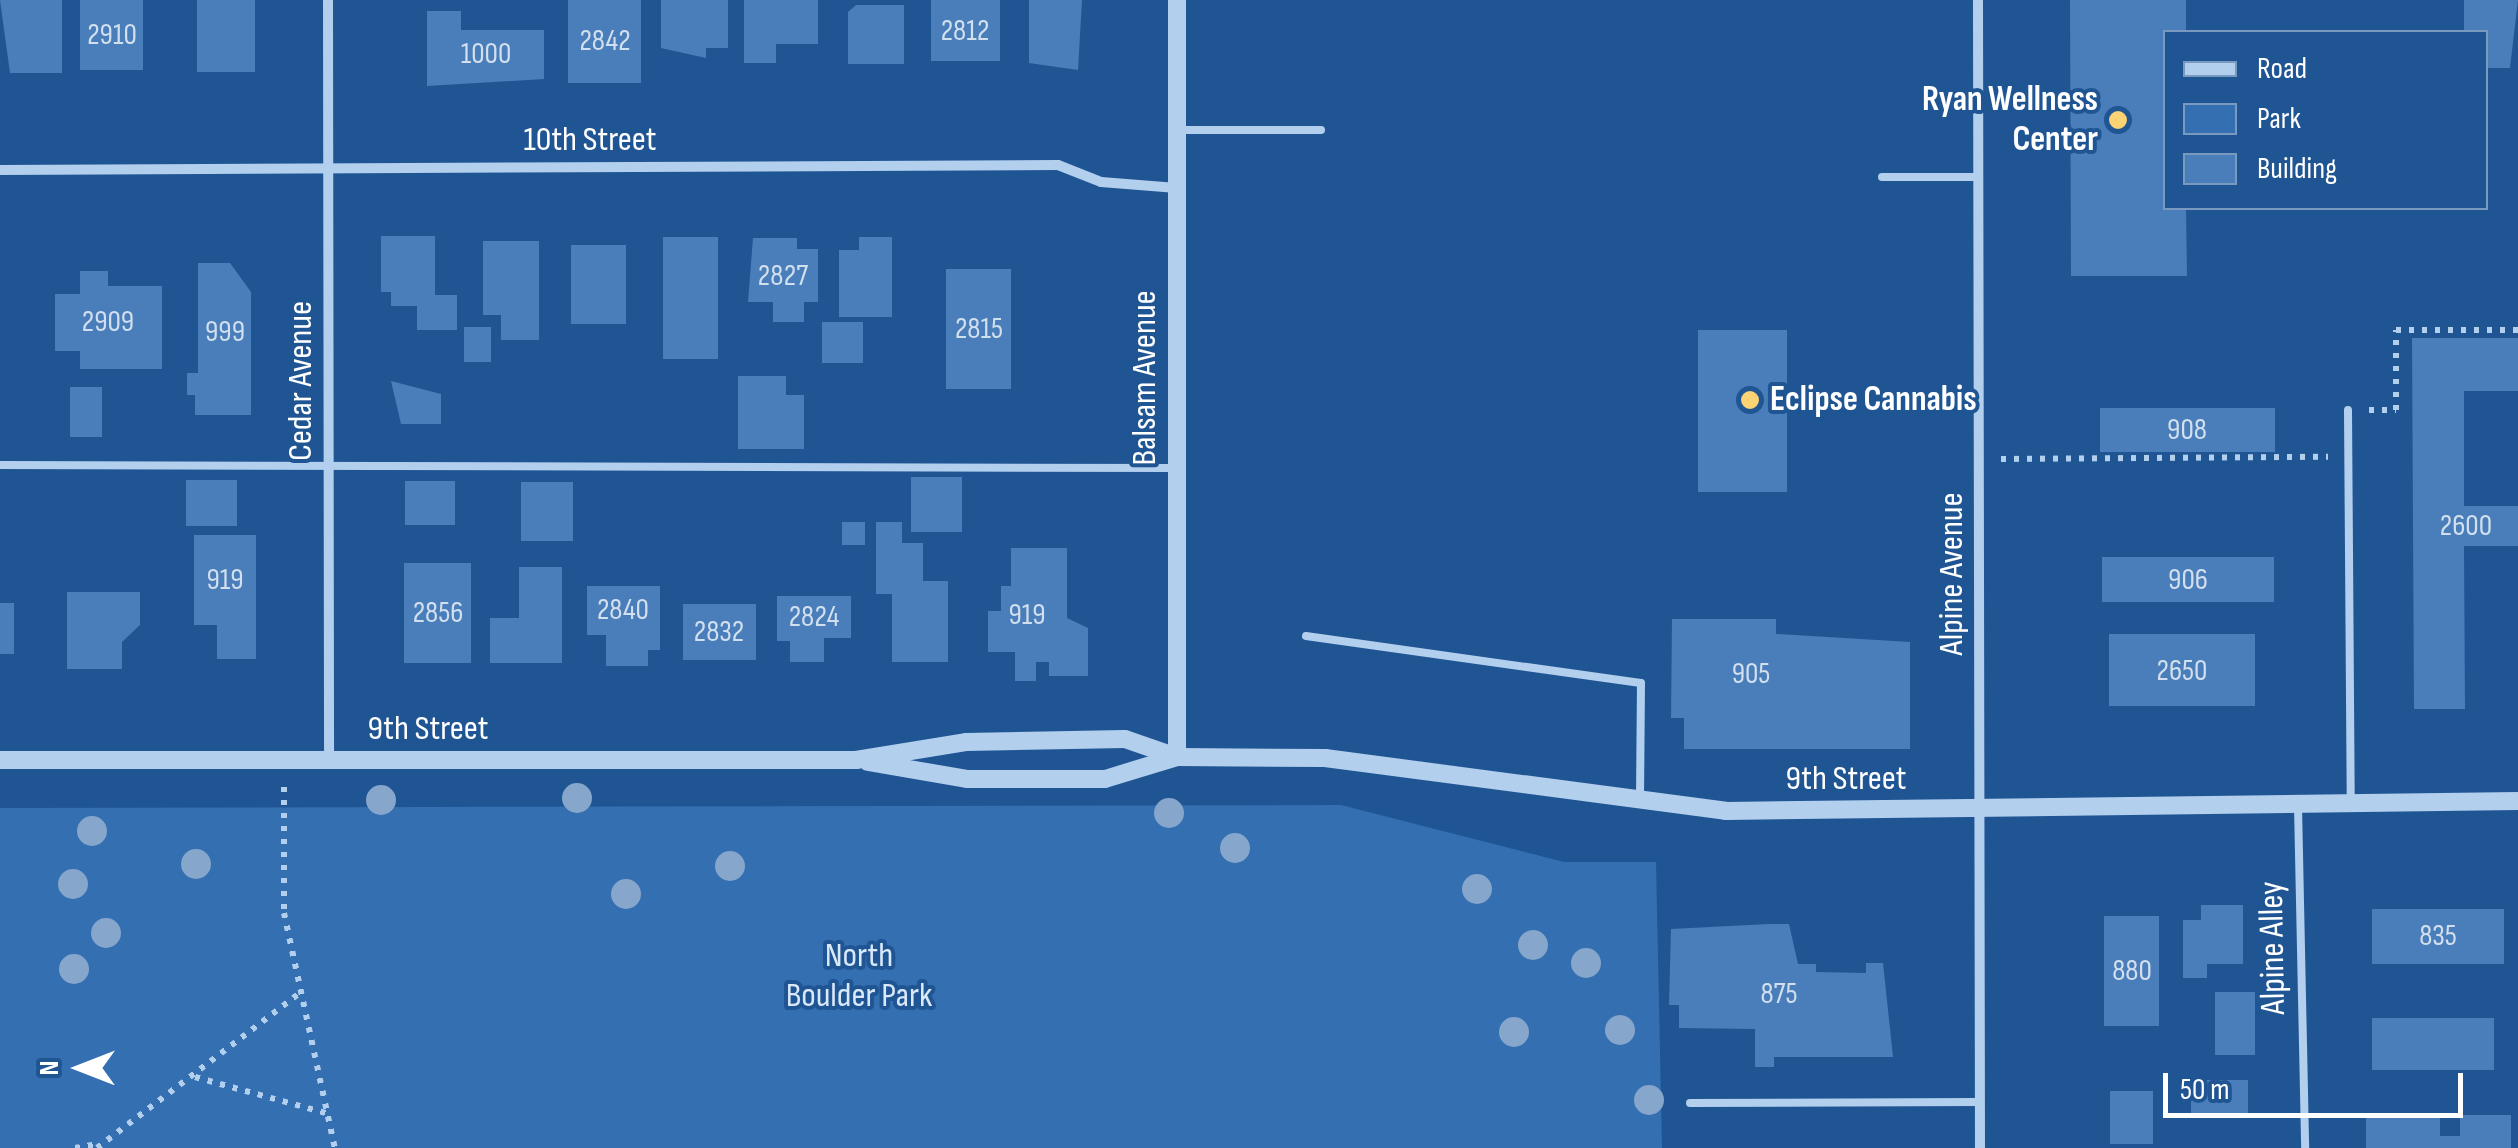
<!DOCTYPE html>
<style>
body{margin:0}
#map{position:relative;width:2518px;height:1148px;overflow:hidden;background:#205594;font-family:"Sofia Sans Condensed",sans-serif}
div>[style]{position:absolute}
[style*='--x']{left:calc(var(--x)*1px);top:calc(var(--y)*1px);width:calc(var(--w)*1px);rotate:calc(var(--a)*1deg)}
.green>*{inset:0;background:#346fb1}
.building>*{inset:0;background:#497eba;transform-origin:0 0}
.path>*{height:6px;margin-top:-3px;transform-origin:0;background:repeating-linear-gradient(90deg,#b3cfee 0 5px,transparent 0 13px)}
.service>*{height:8px;margin:-4px;padding:0 4px;transform-origin:4px;border-radius:4px;background:#b3cfee}
.minor>*{height:10px;margin:-5px;padding:0 5px;transform-origin:5px;border-radius:5px;background:#b3cfee}
.tertiary>*{height:18px;margin:-9px;padding:0 9px;transform-origin:9px;border-radius:9px;background:#b3cfee}
.trees>*{width:30px;height:30px;margin:-15px;border-radius:50%;background:#86a6cc}
.dots>*{width:28px;height:28px;translate:-50% -50%;box-sizing:border-box;border:5px solid #205594;border-radius:50%}
span{translate:-50% -50%;white-space:nowrap;text-align:center;line-height:1.15;-webkit-text-stroke:8px #205594;paint-order:stroke}
.number-label{font-size:30px;color:#d2dfee}
.number-label span{-webkit-text-stroke-width:0}
.poi-label{font-size:35px;color:#fff;font-weight:700}
.right{translate:-100% -50%;text-align:right}
.left{translate:0 -50%;text-align:left}
.street-label{font-size:35px;color:#fff}
.park-label{font-size:35px;color:#d9e9fa}
.legend{position:absolute;left:2163px;top:30px;width:325px;height:180px;box-sizing:border-box;background:#205594;border:2px solid #7999bf;margin:0;padding:12px 18px;list-style:none;font-size:30px;color:#fff}
.legend li{display:flex;align-items:center;gap:20px;height:50px}
.legend b{width:50px;border:2px solid #7999bf}
.north{position:absolute;left:30px;top:1018px;width:100px;height:100px;-webkit-text-stroke:8px #205594;paint-order:stroke;rotate:270deg;font-size:28px;font-weight:700;line-height:40px;text-align:center;color:#fff}
.north::after{content:'';display:block;margin:auto;width:35px;height:45px;background:#fff;clip-path:polygon(50% 0,100% 100%,50% 72%,0 100%)}
.scale{position:absolute;left:2163px;top:1073px;width:300px;height:45px;box-sizing:border-box;border:5px solid #fff;border-top:0;padding-left:12px;font-size:30px;line-height:35px;white-space:nowrap;color:#fff;-webkit-text-stroke:8px #205594;paint-order:stroke}
</style>
<div id="map">
<div class="green">
<i style="clip-path:polygon(1341px 805px,1564px 862px,1656px 862px,1662px 1148px,0 1148px,0 808px)"></i>
</div>
<div class="building">
<i style="clip-path:polygon(0 0,62px 0,62px 73px,10px 73px)"></i>
<i style="left:80px;top:0;width:63px;height:70px"></i>
<i style="left:197px;top:0;width:58px;height:72px"></i>
<i style="left:568px;top:0;width:73px;height:83px"></i>
<i style="clip-path:polygon(661px 0,728px 0,728px 48px,706px 48px,706px 58px,661px 48px)"></i>
<i style="clip-path:polygon(744px 0,818px 0,818px 44px,776px 44px,776px 63px,744px 63px)"></i>
<i style="left:931px;top:0;width:69px;height:61px"></i>
<i style="clip-path:polygon(1029px 0,1082px 0,1078px 70px,1029px 63px)"></i>
<i style="clip-path:polygon(2070px 0,2186px 0,2186px 32px,2166px 32px,2166px 208px,2186px 208px,2187px 276px,2071px 276px)"></i>
<i style="clip-path:polygon(2464px 0,2518px 0,2510px 68px,2486px 68px,2486px 32px,2464px 32px)"></i>
<i style="clip-path:polygon(856px 5px,904px 5px,904px 64px,848px 64px,848px 12px)"></i>
<i style="clip-path:polygon(427px 11px,461px 11px,461px 30px,544px 30px,544px 79px,427px 86px)"></i>
<i style="clip-path:polygon(381px 236px,435px 236px,435px 295px,457px 295px,457px 330px,417px 330px,417px 306px,391px 306px,391px 292px,381px 292px)"></i>
<i style="left:663px;top:237px;width:55px;height:122px"></i>
<i style="clip-path:polygon(859px 237px,892px 237px,892px 317px,839px 317px,839px 250px,859px 250px)"></i>
<i style="clip-path:polygon(753px 238px,797px 238px,797px 249px,818px 249px,818px 302px,804px 302px,804px 322px,773px 322px,773px 302px,748px 302px)"></i>
<i style="clip-path:polygon(483px 241px,539px 241px,539px 340px,501px 340px,501px 315px,483px 315px)"></i>
<i style="left:571px;top:245px;width:55px;height:79px"></i>
<i style="clip-path:polygon(198px 263px,230px 263px,251px 292px,251px 415px,195px 415px,195px 395px,187px 395px,187px 373px,198px 373px)"></i>
<i style="left:1011px;top:269px;width:120px;height:65px;rotate:90deg"></i>
<i style="clip-path:polygon(80px 271px,108px 271px,108px 286px,162px 286px,162px 369px,80px 369px,80px 351px,55px 351px,55px 294px,80px 294px)"></i>
<i style="left:822px;top:322px;width:41px;height:41px"></i>
<i style="left:464px;top:327px;width:27px;height:35px"></i>
<i style="left:1698px;top:330px;width:89px;height:162px"></i>
<i style="clip-path:polygon(2412px 338px,2518px 338px,2518px 391px,2464px 391px,2464px 506px,2518px 506px,2518px 546px,2464px 546px,2465px 709px,2414px 709px)"></i>
<i style="clip-path:polygon(738px 376px,786px 376px,786px 395px,804px 395px,804px 449px,738px 449px)"></i>
<i style="clip-path:polygon(391px 381px,441px 394px,441px 424px,401px 424px)"></i>
<i style="left:70px;top:387px;width:32px;height:50px"></i>
<i style="left:2275px;top:408px;width:44px;height:175px;rotate:90deg"></i>
<i style="left:911px;top:477px;width:51px;height:55px"></i>
<i style="left:186px;top:480px;width:51px;height:46px"></i>
<i style="left:405px;top:481px;width:50px;height:44px"></i>
<i style="left:521px;top:482px;width:52px;height:59px"></i>
<i style="left:842px;top:522px;width:23px;height:23px"></i>
<i style="clip-path:polygon(876px 522px,902px 522px,902px 543px,923px 543px,923px 581px,948px 581px,948px 662px,892px 662px,892px 594px,876px 594px)"></i>
<i style="clip-path:polygon(194px 535px,256px 535px,256px 659px,217px 659px,217px 625px,194px 625px)"></i>
<i style="clip-path:polygon(1011px 548px,1067px 548px,1067px 618px,1088px 628px,1088px 676px,1049px 676px,1049px 662px,1036px 662px,1036px 681px,1015px 681px,1015px 652px,988px 652px,988px 611px,1001px 611px,1001px 586px,1011px 586px)"></i>
<i style="left:2274px;top:557px;width:45px;height:172px;rotate:90deg"></i>
<i style="left:404px;top:563px;width:67px;height:100px"></i>
<i style="clip-path:polygon(519px 567px,562px 567px,562px 663px,490px 663px,490px 618px,519px 618px)"></i>
<i style="clip-path:polygon(587px 586px,660px 586px,660px 650px,648px 650px,648px 666px,606px 666px,606px 635px,587px 635px)"></i>
<i style="clip-path:polygon(67px 592px,140px 592px,140px 625px,122px 642px,122px 669px,67px 669px)"></i>
<i style="clip-path:polygon(777px 596px,851px 596px,851px 638px,824px 638px,824px 662px,790px 662px,790px 641px,777px 641px)"></i>
<i style="left:0;top:603px;width:14px;height:51px"></i>
<i style="left:683px;top:604px;width:73px;height:56px"></i>
<i style="clip-path:polygon(1672px 619px,1776px 619px,1776px 634px,1910px 642px,1910px 749px,1684px 749px,1684px 718px,1671px 718px)"></i>
<i style="left:2255px;top:634px;width:72px;height:146px;rotate:90deg"></i>
<i style="clip-path:polygon(2201px 905px,2243px 905px,2243px 964px,2207px 964px,2207px 978px,2183px 978px,2183px 920px,2201px 920px)"></i>
<i style="left:2372px;top:909px;width:132px;height:55px"></i>
<i style="left:2104px;top:916px;width:55px;height:110px"></i>
<i style="clip-path:polygon(1769px 924px,1789px 924px,1798px 964px,1816px 964px,1816px 972px,1866px 973px,1866px 963px,1883px 963px,1893px 1057px,1774px 1057px,1774px 1067px,1755px 1067px,1755px 1029px,1679px 1028px,1679px 1005px,1669px 1005px,1671px 929px)"></i>
<i style="left:2215px;top:992px;width:40px;height:63px"></i>
<i style="left:2494px;top:1018px;width:52px;height:122px;rotate:90deg"></i>
<i style="left:2191px;top:1080px;width:57px;height:35px"></i>
<i style="left:2110px;top:1091px;width:43px;height:53px"></i>
<i style="clip-path:polygon(2460px 1115px,2511px 1115px,2511px 1148px,2366px 1148px,2366px 1116px,2440px 1116px,2440px 1136px,2460px 1136px)"></i>
</div>
<div class="path">
<i style="--x:2369;--y:410;--w:27;--a:0"></i>
<i style="--x:2396;--y:410;--w:80;--a:-90"></i>
<i style="--x:2396;--y:330;--w:122;--a:0"></i>
<i style="--x:2001;--y:459;--w:327;--a:-0.4"></i>
<i style="--x:284;--y:787;--w:126;--a:90"></i>
<i style="--x:284;--y:913;--w:240;--a:77.8"></i>
<i style="--x:195;--y:1077;--w:136;--a:15.4"></i>
<i style="--x:75;--y:1148;--w:23;--a:-10"></i>
<i style="--x:97;--y:1148;--w:257;--a:-37.4"></i>
</div>
<div class="service">
<i style="--x:1180;--y:130;--w:141;--a:0"></i>
<i style="--x:1882;--y:177;--w:97;--a:0"></i>
<i style="--x:2348;--y:410;--w:390;--a:89.6"></i>
<i style="--x:0;--y:465;--w:1177;--a:0.15"></i>
<i style="--x:1306;--y:636;--w:338;--a:8"></i>
<i style="--x:1641;--y:683;--w:117;--a:90.5"></i>
<i style="--x:2298;--y:806;--w:342;--a:88.8"></i>
<i style="--x:1690;--y:1103;--w:290;--a:-0.2"></i>
</div>
<div class="minor">
<i style="--x:328;--y:0;--w:761;--a:89.92"></i>
<i style="--x:1978;--y:0;--w:1148;--a:89.9"></i>
<i style="--x:0;--y:170;--w:1058;--a:-0.27"></i>
<i style="--x:1058;--y:165;--w:46;--a:21.6"></i>
<i style="--x:1101;--y:182;--w:76;--a:4.5"></i>
</div>
<div class="tertiary">
<i style="--x:1177;--y:0;--w:757;--a:90"></i>
<i style="--x:0;--y:760;--w:856;--a:0"></i>
<i style="--x:856;--y:760;--w:111;--a:-9.3"></i>
<i style="--x:966;--y:742;--w:159;--a:-1.1"></i>
<i style="--x:1125;--y:739;--w:55;--a:19.1"></i>
<i style="--x:1177;--y:757;--w:148;--a:0.4"></i>
<i style="--x:1325;--y:758;--w:404;--a:7.5"></i>
<i style="--x:1726;--y:811;--w:792;--a:-0.72"></i>
<i style="--x:868;--y:762;--w:100;--a:9.7"></i>
<i style="--x:967;--y:779;--w:138;--a:0"></i>
<i style="--x:1105;--y:779;--w:75;--a:-17"></i>
</div>
<div class="trees">
<i style="left:577px;top:798px"></i>
<i style="left:381px;top:800px"></i>
<i style="left:1169px;top:813px"></i>
<i style="left:92px;top:831px"></i>
<i style="left:1235px;top:848px"></i>
<i style="left:196px;top:864px"></i>
<i style="left:730px;top:866px"></i>
<i style="left:73px;top:884px"></i>
<i style="left:1477px;top:889px"></i>
<i style="left:626px;top:894px"></i>
<i style="left:106px;top:933px"></i>
<i style="left:1533px;top:945px"></i>
<i style="left:1586px;top:963px"></i>
<i style="left:74px;top:969px"></i>
<i style="left:1620px;top:1030px"></i>
<i style="left:1514px;top:1032px"></i>
<i style="left:1649px;top:1100px"></i>
</div>
<div class="dots">
<i style="left:2118px;top:120px;background:#fbd274"></i>
<i style="left:1750px;top:400px;background:#fbd274"></i>
</div>
<div class="number-label">
<span style="left:965px;top:31px">2812</span>
<span style="left:112px;top:35px">2910</span>
<span style="left:605px;top:41px">2842</span>
<span style="left:486px;top:54px">1000</span>
<span style="left:783px;top:276px">2827</span>
<span style="left:108px;top:322px">2909</span>
<span style="left:979px;top:329px">2815</span>
<span style="left:225px;top:332px">999</span>
<span style="left:2187px;top:430px">908</span>
<span style="left:2466px;top:526px">2600</span>
<span style="left:225px;top:580px">919</span>
<span style="left:2188px;top:580px">906</span>
<span style="left:623px;top:610px">2840</span>
<span style="left:438px;top:613px">2856</span>
<span style="left:1027px;top:615px">919</span>
<span style="left:814px;top:617px">2824</span>
<span style="left:719px;top:632px">2832</span>
<span style="left:2182px;top:671px">2650</span>
<span style="left:1751px;top:674px">905</span>
<span style="left:2438px;top:936px">835</span>
<span style="left:2132px;top:971px">880</span>
<span style="left:1779px;top:994px">875</span>
</div>
<div class="poi-label">
<span class="right" style="left:2098px;top:120px">Ryan Wellness<br>Center</span>
<span class="left" style="left:1770px;top:400px">Eclipse Cannabis</span>
</div>
<div class="street-label">
<span style="left:590px;top:140px">10th Street</span>
<span style="left:1145px;top:378px;rotate:-90deg">Balsam Avenue</span>
<span style="left:301px;top:381px;rotate:-90deg">Cedar Avenue</span>
<span style="left:1952px;top:574px;rotate:-90deg">Alpine Avenue</span>
<span style="left:428px;top:729px">9th Street</span>
<span style="left:1846px;top:779px">9th Street</span>
<span style="left:2273px;top:948px;rotate:-91deg">Alpine Alley</span>
</div>
<div class="park-label">
<span style="left:859px;top:976px">North<br>Boulder Park</span>
</div>
<ul class="legend">
<li><b style="height:12px;background:#b3cfee"></b>Road</li>
<li><b style="height:28px;background:#346fb1"></b>Park</li>
<li><b style="height:28px;background:#497eba"></b>Building</li>
</ul>
<div class="north">N</div>
<div class="scale">50 m</div>
</div>
